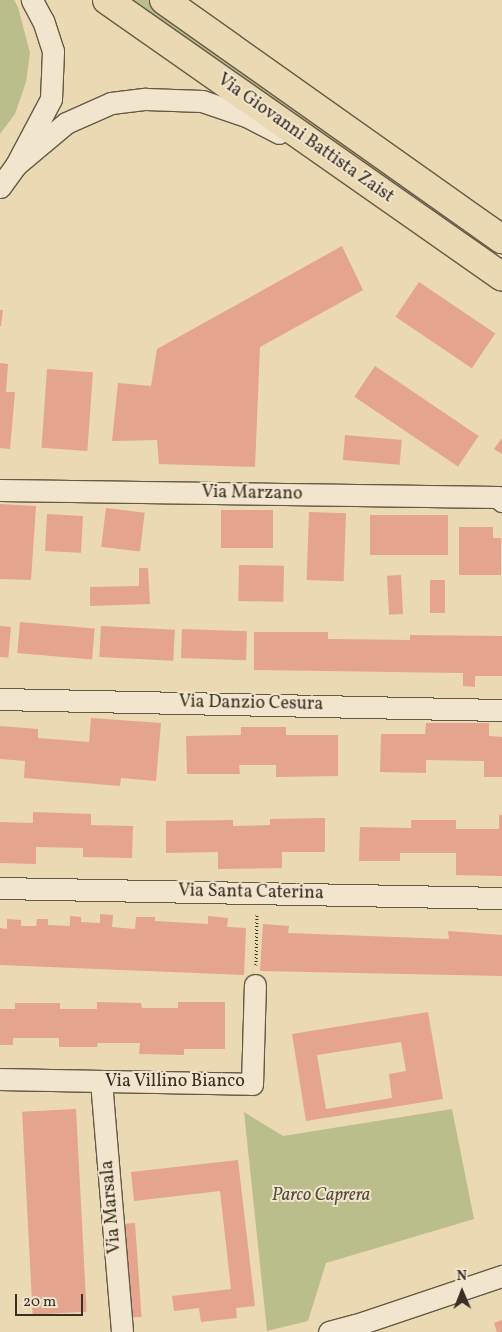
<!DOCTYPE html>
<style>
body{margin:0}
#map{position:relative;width:502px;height:1332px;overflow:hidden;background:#ead9b2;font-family:Vollkorn,serif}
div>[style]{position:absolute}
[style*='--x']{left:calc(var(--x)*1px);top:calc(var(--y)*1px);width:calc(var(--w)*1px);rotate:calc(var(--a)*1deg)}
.green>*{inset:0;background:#babe8a}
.building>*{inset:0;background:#e5a48e;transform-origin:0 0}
.path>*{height:3px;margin-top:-1.5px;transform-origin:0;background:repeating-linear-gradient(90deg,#393025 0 1px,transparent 0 3.5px)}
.roads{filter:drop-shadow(1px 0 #655a48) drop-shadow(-1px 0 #655a48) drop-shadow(0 1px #655a48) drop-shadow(0 -1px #655a48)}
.minor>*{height:21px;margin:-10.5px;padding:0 10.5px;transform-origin:10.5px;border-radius:10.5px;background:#f1e6cd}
.primary>*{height:28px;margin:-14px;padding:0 14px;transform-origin:14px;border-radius:14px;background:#ead9b2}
span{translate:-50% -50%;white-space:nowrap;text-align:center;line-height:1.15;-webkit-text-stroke:4px #f1e6cd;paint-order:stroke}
.street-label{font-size:18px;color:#393025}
.park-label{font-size:18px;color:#534c39;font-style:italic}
.north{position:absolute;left:437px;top:1267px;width:50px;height:50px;-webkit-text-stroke:4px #f1e6cd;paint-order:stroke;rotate:359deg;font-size:14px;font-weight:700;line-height:20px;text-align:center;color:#393025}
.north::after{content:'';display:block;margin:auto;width:18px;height:22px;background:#393025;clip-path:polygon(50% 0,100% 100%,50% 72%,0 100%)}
.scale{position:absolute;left:15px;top:1294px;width:68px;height:22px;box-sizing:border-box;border:2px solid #393025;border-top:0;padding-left:6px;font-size:15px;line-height:18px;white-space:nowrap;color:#393025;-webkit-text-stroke:4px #f1e6cd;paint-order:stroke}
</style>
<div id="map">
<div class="green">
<i style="clip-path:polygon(0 0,14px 0,18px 7px,30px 53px,26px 82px,15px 114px,0 134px)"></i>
<i style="clip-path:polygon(129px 0,158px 0,460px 222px,456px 227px)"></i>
<i style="clip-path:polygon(452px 1109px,474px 1219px,326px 1263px,308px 1321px,267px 1331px,244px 1112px,283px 1136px)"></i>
</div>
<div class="building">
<i style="clip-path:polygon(342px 246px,363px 290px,260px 347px,255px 467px,159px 464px,157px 440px,112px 441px,118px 383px,151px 386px,157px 349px)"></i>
<i style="left:419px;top:282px;width:92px;height:42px;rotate:34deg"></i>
<i style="clip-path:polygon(0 310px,3px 310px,1px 326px,0 326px)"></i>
<i style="clip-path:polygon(0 363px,8px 364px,6px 392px,15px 392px,10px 449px,0 448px)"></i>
<i style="left:375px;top:366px;width:125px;height:37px;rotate:34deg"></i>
<i style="left:47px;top:369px;width:46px;height:79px;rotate:4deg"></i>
<i style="left:345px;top:435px;width:57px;height:25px;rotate:5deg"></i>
<i style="clip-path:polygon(502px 438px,502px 454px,494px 449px)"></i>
<i style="clip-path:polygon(0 504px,36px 506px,31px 580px,0 579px)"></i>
<i style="left:106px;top:508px;width:39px;height:39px;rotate:7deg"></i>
<i style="left:221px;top:510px;width:52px;height:38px"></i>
<i style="left:309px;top:512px;width:37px;height:68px;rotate:2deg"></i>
<i style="left:47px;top:514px;width:36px;height:37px;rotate:3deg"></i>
<i style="left:370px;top:515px;width:78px;height:40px"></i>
<i style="clip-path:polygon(459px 527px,493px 527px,493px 538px,501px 538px,501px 575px,459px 575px)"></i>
<i style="left:239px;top:565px;width:45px;height:36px;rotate:1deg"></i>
<i style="clip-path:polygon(139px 568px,148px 568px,150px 604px,90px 606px,90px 587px,139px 586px)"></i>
<i style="left:401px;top:575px;width:39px;height:14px;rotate:87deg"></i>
<i style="left:430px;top:580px;width:15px;height:33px"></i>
<i style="left:20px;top:622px;width:75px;height:31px;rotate:5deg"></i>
<i style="left:0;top:626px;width:11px;height:31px;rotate:5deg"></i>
<i style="left:101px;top:626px;width:74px;height:31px;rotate:3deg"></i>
<i style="left:182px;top:629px;width:65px;height:29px;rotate:2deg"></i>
<i style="clip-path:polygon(254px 632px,328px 632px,328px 639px,410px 640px,410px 635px,502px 636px,502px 676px,475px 676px,475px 687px,463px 686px,463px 673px,254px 670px)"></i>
<i style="clip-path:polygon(91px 718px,161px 723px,156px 781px,121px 778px,120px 786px,24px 778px,25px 761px,0 759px,0 726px,38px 729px,38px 738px,89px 742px)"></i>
<i style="clip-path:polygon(426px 723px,489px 723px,489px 736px,502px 737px,502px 777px,484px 777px,484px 761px,426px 760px,426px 773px,380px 772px,381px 734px,425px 734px)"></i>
<i style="clip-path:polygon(241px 727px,286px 727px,286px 735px,338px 735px,338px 776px,276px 777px,276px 765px,239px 765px,240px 774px,187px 774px,186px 736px,241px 735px)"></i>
<i style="clip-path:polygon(33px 812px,91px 814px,91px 825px,133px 826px,132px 858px,83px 857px,83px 848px,36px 847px,36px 864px,0 863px,0 822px,33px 823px)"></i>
<i style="clip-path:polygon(499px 815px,502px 815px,502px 876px,456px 875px,456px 853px,400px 853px,400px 861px,359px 861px,360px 827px,411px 828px,411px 820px,456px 820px,456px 829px,499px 829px)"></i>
<i style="clip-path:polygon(325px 818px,325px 852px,282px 852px,282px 868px,218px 869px,218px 852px,166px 853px,166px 821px,233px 820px,233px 826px,270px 825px,270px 819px)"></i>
<i style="clip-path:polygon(100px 914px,113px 915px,112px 927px,135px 929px,136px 917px,155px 917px,155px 921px,208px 924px,208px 916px,228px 918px,227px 927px,246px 928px,244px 975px,0 965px,0 928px,7px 929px,7px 919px,21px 920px,21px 926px,36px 926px,37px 919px,48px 919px,48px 925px,70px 926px,70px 916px,81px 917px,81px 922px,100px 923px)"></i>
<i style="clip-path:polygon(263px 924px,289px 926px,288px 933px,449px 939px,448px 931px,502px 935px,502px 976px,260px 971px)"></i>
<i style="clip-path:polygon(97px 1002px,141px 1003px,142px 1008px,178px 1008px,178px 1002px,225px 1002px,225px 1049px,184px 1049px,184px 1055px,139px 1054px,140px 1043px,98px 1043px,97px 1047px,59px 1047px,59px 1038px,13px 1038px,13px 1045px,0 1045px,0 1009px,15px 1009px,15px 1003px,60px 1003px,60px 1009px,97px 1009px)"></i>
<i style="clip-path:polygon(evenodd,428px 1012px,443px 1099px,306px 1121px,292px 1034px,428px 1012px,401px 1042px,406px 1071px,389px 1074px,392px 1098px,326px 1109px,317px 1055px,401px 1042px)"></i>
<i style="left:76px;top:1109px;width:203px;height:54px;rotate:87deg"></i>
<i style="clip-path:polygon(238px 1160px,255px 1306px,236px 1308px,237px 1318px,201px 1322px,199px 1308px,174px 1311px,172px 1296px,231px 1289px,220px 1191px,134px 1201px,131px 1172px)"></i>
<i style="left:135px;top:1223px;width:94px;height:17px;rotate:86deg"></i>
<i style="clip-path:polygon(502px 1320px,502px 1332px,497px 1332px,494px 1323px)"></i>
</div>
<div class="path">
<i style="--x:256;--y:965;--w:52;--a:-88.9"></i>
</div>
<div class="roads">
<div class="minor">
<i style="--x:16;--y:165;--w:65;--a:-40"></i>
<i style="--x:66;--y:123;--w:49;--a:-24"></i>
<i style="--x:111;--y:103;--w:35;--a:-7"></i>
<i style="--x:146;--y:99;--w:56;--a:2"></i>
<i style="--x:202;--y:101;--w:46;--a:18.8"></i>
<i style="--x:246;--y:116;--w:37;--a:27"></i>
<i style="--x:0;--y:187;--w:27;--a:-54"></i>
<i style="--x:16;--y:165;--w:75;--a:-62.1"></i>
<i style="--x:51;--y:99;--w:48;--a:-87.6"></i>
<i style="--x:53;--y:51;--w:32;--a:-108"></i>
<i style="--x:43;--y:21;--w:24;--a:-118"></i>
<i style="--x:0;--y:490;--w:498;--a:0.8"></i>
<i style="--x:498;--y:497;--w:6;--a:45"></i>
<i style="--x:0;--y:699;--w:502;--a:1.26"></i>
<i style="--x:0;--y:888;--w:502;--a:1.14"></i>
<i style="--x:0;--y:1079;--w:252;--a:1.1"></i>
<i style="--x:252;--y:1084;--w:99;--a:-88.3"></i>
<i style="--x:101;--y:1081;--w:252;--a:85.2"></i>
<i style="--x:329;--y:1332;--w:28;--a:-15"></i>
<i style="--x:356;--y:1325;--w:154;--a:-18.6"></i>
</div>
<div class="primary">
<i style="--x:107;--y:0;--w:482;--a:35"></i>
<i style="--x:164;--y:0;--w:414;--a:35.3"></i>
</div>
</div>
<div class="street-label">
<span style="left:305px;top:139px;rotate:35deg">Via Giovanni Battista Zaist</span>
<span style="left:252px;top:494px;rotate:1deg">Via Marzano</span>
<span style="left:251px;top:704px;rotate:1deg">Via Danzio Cesura</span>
<span style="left:251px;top:893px;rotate:1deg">Via Santa Caterina</span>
<span style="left:175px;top:1082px">Via Villino Bianco</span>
<span style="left:112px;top:1207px;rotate:-95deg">Via Marsala</span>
</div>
<div class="park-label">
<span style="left:321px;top:1196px">Parco Caprera</span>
</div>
<div class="north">N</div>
<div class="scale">20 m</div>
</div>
